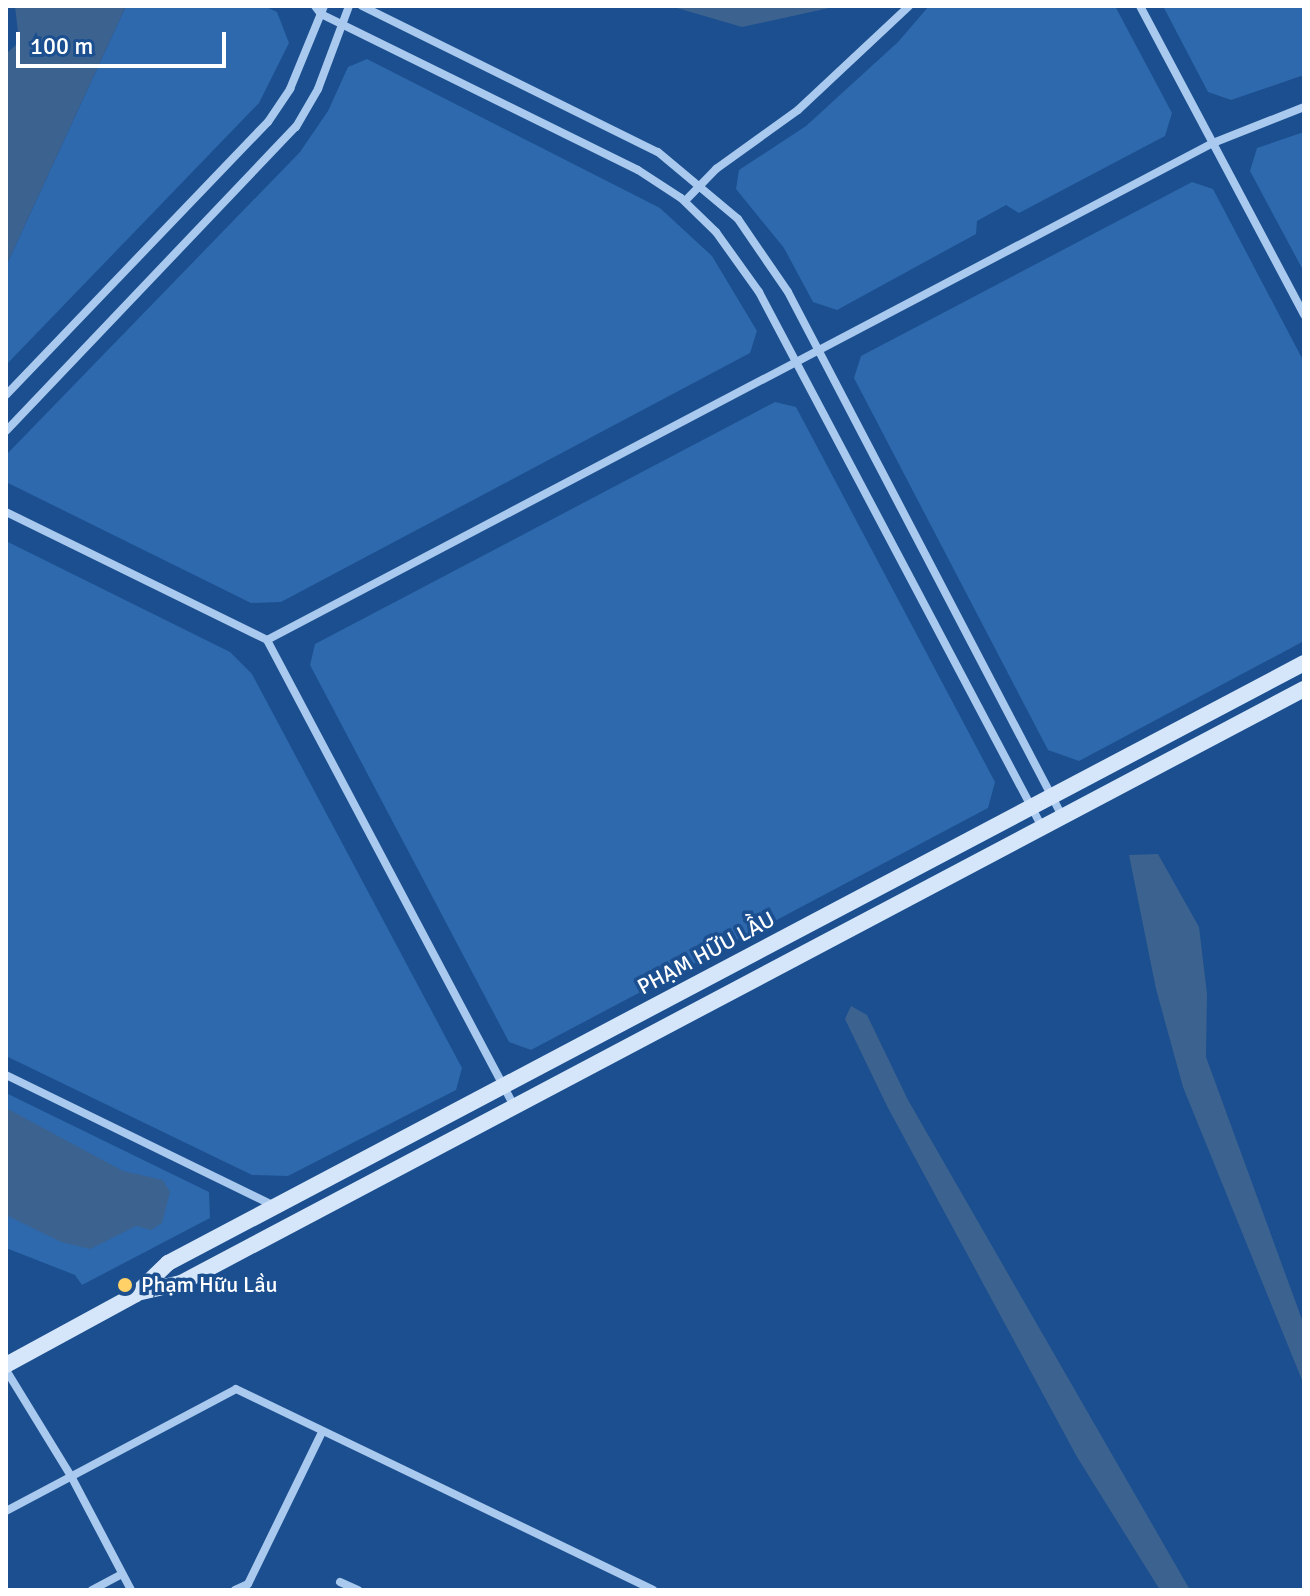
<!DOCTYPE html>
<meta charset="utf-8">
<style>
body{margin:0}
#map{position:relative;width:1310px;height:1596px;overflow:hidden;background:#1b4f8f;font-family:Signika,sans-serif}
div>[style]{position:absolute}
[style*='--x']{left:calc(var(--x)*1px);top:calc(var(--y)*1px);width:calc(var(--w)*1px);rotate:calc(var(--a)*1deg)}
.green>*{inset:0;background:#2e69ad}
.water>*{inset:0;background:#3c6290}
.minor>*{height:8px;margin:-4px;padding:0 4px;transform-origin:4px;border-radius:4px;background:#a9c9ee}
.secondary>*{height:16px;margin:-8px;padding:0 8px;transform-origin:8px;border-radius:8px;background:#d6e6fa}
.dots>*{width:22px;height:22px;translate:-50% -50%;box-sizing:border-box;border:4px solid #1b4f8f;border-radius:50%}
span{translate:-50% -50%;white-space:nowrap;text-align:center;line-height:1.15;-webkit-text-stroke:7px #1b4f8f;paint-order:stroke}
.street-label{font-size:22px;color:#fff}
.poi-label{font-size:22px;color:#fff}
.left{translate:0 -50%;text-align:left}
.frame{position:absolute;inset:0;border:8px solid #fff;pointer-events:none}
.scale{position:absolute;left:16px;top:32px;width:210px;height:36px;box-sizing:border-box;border:4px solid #fff;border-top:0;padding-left:10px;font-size:24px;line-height:28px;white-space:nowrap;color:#fff;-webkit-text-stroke:6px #1b4f8f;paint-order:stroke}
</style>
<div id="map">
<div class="green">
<i style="clip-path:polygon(126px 6px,264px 6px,277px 12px,289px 43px,259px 103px,6px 365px,6px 266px)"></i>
<i style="clip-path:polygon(929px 6px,1115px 6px,1172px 113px,1165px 136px,1019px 213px,1006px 205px,977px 221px,976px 234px,837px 310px,813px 302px,784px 248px,736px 189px,739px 170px,806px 126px,898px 42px)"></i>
<i style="clip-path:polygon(1163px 6px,1304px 6px,1304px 75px,1231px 100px,1208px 92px)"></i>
<i style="clip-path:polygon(367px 59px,660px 208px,712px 256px,757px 331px,750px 353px,281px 602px,251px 603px,6px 482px,6px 455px,300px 152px,328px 111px,348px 67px)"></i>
<i style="clip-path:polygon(1304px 132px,1304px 272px,1250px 171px,1257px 148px)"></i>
<i style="clip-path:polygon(1192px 182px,1213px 189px,1304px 362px,1304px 641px,1079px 761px,1048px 750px,854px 378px,861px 356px)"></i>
<i style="clip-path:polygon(775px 402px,796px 407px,995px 782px,988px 808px,531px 1050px,509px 1042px,310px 665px,315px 644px)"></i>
<i style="clip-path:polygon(6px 541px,230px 652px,252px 674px,462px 1068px,456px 1090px,288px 1176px,252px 1175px,6px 1056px)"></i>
<i style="clip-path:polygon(6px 1093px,209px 1192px,210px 1218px,82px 1285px,75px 1275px,6px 1248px)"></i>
</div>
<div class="water">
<i style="clip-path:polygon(15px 6px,126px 6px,6px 266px,6px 54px,19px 42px)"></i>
<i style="clip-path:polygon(670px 6px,838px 6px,742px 27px)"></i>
<i style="clip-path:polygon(1158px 854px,1199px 927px,1207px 994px,1206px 1057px,1304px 1325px,1304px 1385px,1183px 1087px,1156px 989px,1129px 855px)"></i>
<i style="clip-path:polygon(851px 1006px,867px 1015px,908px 1100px,1190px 1590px,1160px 1590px,1077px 1457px,887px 1106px,845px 1019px)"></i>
<i style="clip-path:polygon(6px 1108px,123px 1171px,163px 1180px,170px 1192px,162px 1223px,151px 1230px,136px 1226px,90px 1249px,61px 1242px,6px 1215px)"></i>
</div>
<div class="minor">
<i style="--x:315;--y:6;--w:10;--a:53"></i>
<i style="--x:321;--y:14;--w:353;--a:26.2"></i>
<i style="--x:638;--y:170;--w:51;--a:33.1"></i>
<i style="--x:681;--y:198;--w:49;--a:44.2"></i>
<i style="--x:716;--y:232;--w:74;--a:54.4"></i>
<i style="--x:759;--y:292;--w:605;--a:62.12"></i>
<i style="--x:362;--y:6;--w:330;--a:26.3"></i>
<i style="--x:658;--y:152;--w:104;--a:39.9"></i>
<i style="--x:738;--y:219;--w:88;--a:55.6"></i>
<i style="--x:788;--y:292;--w:591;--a:62.39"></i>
<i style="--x:1140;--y:6;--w:350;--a:62"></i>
<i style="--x:685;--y:201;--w:45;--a:-45.9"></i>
<i style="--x:716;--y:169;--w:101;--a:-35.7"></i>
<i style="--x:798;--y:110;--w:152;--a:-43.1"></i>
<i style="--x:6;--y:395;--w:378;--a:-46.2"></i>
<i style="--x:268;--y:122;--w:40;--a:-56"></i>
<i style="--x:290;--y:89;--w:90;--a:-67.7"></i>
<i style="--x:6;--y:431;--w:420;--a:-46.4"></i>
<i style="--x:296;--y:127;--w:44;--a:-59.9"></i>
<i style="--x:318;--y:89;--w:89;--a:-69.5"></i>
<i style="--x:6;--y:512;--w:291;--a:26.1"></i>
<i style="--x:267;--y:640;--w:527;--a:62.07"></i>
<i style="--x:267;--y:640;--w:1069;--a:-27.72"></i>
<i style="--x:1213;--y:143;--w:98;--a:-21.6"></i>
<i style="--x:6;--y:1075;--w:299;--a:26"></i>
<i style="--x:6;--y:1370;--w:124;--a:58.5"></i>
<i style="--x:71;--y:1476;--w:129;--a:62.2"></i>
<i style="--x:6;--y:1511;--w:260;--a:-27.9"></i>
<i style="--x:236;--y:1389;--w:463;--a:25.7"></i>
<i style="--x:340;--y:1582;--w:20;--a:24"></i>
<i style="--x:92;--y:1590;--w:34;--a:-28"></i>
<i style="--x:235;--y:1590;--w:14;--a:-25"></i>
<i style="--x:248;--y:1584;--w:169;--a:-64"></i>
</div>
<div class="secondary">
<i style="--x:137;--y:1293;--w:45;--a:-12.8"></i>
<i style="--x:181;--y:1283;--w:1270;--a:-27.88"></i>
<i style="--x:6;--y:1365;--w:148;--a:-28.6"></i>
<i style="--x:136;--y:1294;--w:45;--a:-44.1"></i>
<i style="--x:168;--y:1263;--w:1285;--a:-27.84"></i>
</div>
<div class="dots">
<i style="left:125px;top:1285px;background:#ffd166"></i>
</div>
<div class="street-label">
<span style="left:706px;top:953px;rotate:-28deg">PHẠM HỮU LẦU</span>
</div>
<div class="poi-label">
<span class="left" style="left:141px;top:1285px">Phạm Hữu Lầu</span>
</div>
<div class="frame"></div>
<div class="scale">100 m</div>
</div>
